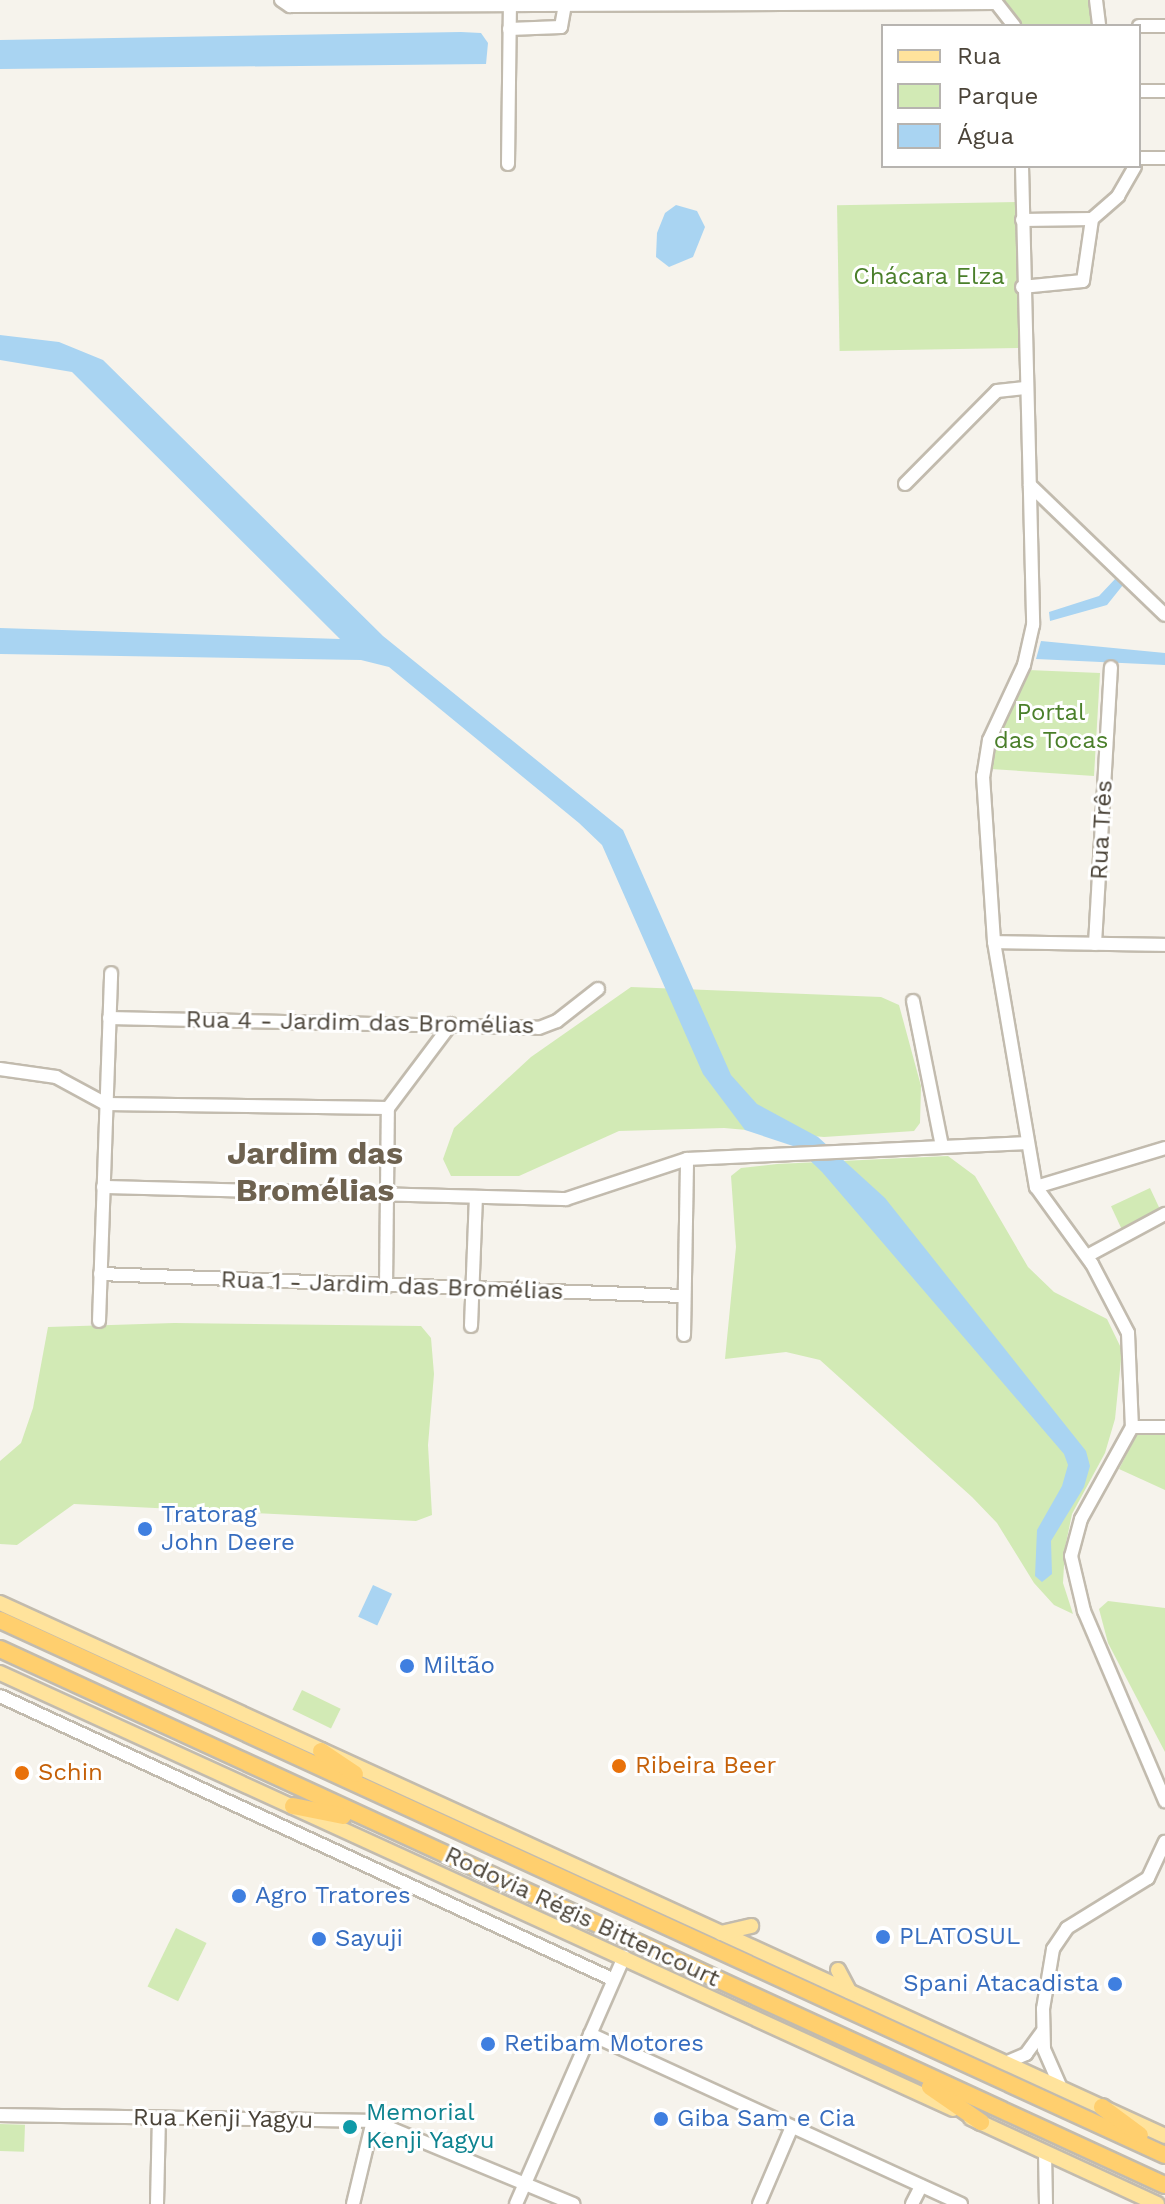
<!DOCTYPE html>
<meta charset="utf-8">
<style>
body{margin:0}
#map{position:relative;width:1165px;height:2204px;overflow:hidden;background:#f6f3ec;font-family:"Work Sans",sans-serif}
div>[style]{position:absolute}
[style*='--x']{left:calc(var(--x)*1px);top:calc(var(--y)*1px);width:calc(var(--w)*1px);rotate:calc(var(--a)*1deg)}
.green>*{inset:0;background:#d2eab5;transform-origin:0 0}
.water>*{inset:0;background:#a9d4f2;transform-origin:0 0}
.roads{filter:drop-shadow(2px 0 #c2bbae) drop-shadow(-2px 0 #c2bbae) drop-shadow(0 2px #c2bbae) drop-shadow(0 -2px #c2bbae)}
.minor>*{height:12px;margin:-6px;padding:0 6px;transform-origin:6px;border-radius:6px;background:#fff}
.major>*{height:14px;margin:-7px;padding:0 7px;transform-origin:7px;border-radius:7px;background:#ffe39c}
.highway>*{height:16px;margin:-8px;padding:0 8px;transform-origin:8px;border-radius:8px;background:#ffcf6e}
.dots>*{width:22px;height:22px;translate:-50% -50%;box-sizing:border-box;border:4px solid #fff;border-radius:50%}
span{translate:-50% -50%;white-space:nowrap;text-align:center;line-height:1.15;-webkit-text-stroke:6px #fff;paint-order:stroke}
.park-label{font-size:24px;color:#4a7f2a}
.street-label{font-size:24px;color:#4b4439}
.shop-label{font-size:24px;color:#366cbe}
.left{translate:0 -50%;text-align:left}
.right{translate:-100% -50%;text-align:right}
.food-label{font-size:24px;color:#c56008}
.culture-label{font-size:24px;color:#0d838f}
.district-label{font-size:32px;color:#6e6250;font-weight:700}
.legend{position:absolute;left:881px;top:24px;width:260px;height:144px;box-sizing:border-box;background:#fff;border:2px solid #b7b4b0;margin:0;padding:10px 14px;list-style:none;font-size:24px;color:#4b4439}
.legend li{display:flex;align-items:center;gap:16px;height:40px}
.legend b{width:40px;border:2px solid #b7b4b0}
</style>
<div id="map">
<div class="green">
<i style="clip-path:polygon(1003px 0,1091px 0,1095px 26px,1019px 26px)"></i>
<i style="left:1017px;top:202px;width:146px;height:180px;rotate:89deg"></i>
<i style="clip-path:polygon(1028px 670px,1100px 673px,1094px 776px,991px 769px,1002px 723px)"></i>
<i style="clip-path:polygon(631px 987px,881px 997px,899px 1005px,921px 1086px,920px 1123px,914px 1131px,824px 1137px,724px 1128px,619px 1131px,519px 1176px,451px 1176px,443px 1159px,454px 1128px,531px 1057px)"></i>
<i style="clip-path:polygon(948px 1156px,975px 1176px,1028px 1267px,1054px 1292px,1107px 1319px,1122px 1350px,1115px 1419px,1105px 1453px,1072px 1514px,1065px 1548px,1063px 1583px,1073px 1614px,1054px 1605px,1034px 1583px,997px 1523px,972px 1497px,820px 1360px,786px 1352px,725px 1359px,736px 1247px,731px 1176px,741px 1168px,777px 1164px)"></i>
<i style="left:1150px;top:1188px;width:26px;height:43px;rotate:65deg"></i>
<i style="clip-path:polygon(174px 1323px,421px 1326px,431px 1338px,434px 1374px,428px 1445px,432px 1515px,416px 1521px,74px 1504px,17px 1545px,0 1544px,0 1461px,21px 1443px,33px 1408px,48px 1327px)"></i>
<i style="clip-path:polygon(1139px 1430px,1165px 1430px,1165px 1490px,1119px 1469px)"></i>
<i style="clip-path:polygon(1108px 1601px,1165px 1608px,1165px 1752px,1108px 1643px,1099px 1609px)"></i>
<i style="left:302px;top:1690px;width:43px;height:22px;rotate:26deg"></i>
<i style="left:176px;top:1928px;width:34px;height:65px;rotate:26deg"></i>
<i style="left:0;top:2124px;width:25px;height:27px;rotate:2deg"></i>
</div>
<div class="water">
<i style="clip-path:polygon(461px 32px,481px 33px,488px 43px,486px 64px,0 69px,0 40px)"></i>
<i style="clip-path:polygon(676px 205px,697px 211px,705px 227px,693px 257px,669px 267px,656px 257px,657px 233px,665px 213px)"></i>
<i style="clip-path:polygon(0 335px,59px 342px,103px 360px,383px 636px,623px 830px,731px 1075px,757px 1104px,818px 1137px,885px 1198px,1086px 1451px,1090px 1466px,1084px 1487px,1051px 1541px,1052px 1574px,1042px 1582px,1035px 1576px,1037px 1530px,1062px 1486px,1068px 1465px,1064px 1454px,822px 1172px,796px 1147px,745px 1130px,703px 1074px,602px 845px,579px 823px,389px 667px,361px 660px,0 654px,0 628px,340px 639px,72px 372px,0 360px)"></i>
<i style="clip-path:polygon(1116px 578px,1123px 585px,1107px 605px,1050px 621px,1049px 612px,1099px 596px)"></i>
<i style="clip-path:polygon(1041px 641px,1165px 653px,1165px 665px,1036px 659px)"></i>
<i style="left:373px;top:1585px;width:21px;height:35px;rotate:25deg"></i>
</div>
<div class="roads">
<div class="minor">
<i style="--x:281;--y:0;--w:11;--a:34"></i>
<i style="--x:290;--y:6;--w:706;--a:-0.24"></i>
<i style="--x:994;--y:0;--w:33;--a:52"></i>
<i style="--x:1096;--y:0;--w:26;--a:83"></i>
<i style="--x:1139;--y:26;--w:26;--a:0"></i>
<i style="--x:509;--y:29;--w:52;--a:-2.2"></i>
<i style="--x:561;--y:27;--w:22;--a:-80"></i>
<i style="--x:1139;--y:91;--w:26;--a:0"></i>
<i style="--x:1139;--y:158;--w:26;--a:0"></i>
<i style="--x:508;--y:164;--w:159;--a:-89.3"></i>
<i style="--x:1022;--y:166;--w:459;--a:88.6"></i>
<i style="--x:1033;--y:625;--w:41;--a:102.7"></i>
<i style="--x:1024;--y:665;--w:83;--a:115"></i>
<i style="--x:989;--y:740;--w:36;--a:99"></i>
<i style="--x:983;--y:776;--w:166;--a:86.2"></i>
<i style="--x:994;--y:942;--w:249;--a:80.3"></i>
<i style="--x:1036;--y:1187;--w:95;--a:54"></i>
<i style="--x:1092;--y:1264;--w:78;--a:62.4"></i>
<i style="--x:1128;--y:1333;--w:94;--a:87.6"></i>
<i style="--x:1132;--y:1427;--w:105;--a:119"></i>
<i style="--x:1081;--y:1519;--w:38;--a:105"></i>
<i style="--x:1071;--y:1556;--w:57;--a:76.7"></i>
<i style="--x:1084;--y:1611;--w:207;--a:66.9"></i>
<i style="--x:1022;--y:220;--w:70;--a:-0.8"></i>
<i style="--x:1022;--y:287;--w:61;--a:-5.6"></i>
<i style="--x:1083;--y:281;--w:63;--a:-81.7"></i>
<i style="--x:1092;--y:219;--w:35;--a:-41"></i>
<i style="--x:1118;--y:196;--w:34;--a:-60"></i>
<i style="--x:905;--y:484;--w:131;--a:-45.3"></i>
<i style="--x:997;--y:391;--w:28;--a:-6"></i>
<i style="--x:1030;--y:485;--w:187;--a:43.9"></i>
<i style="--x:994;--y:942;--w:171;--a:1"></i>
<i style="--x:1095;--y:944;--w:277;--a:-86.7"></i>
<i style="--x:913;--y:1001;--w:148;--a:78.7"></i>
<i style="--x:109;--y:1018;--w:430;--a:1.3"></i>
<i style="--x:539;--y:1028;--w:19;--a:-21"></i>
<i style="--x:557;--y:1021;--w:52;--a:-38"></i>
<i style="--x:0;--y:1069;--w:57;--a:8.1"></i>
<i style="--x:56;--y:1077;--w:57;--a:28.4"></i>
<i style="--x:106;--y:1104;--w:282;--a:0.8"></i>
<i style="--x:103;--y:1187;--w:463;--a:1.5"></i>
<i style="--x:566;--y:1199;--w:127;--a:-18.3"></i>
<i style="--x:687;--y:1159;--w:341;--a:-2.7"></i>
<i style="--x:1036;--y:1187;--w:135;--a:-16.8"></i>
<i style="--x:1087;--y:1256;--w:89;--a:-28.3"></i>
<i style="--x:100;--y:1274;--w:584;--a:2.16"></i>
<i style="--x:386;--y:1287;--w:179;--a:-89.4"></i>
<i style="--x:388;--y:1108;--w:105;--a:-53.1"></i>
<i style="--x:99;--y:1321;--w:348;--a:-88"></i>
<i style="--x:471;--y:1326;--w:129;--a:-87.8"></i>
<i style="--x:684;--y:1335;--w:176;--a:-89"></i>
<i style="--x:1132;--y:1427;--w:33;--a:0"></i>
<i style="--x:0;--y:1696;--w:676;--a:24.82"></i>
<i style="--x:590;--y:2034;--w:408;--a:24.6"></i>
<i style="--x:1005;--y:2063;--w:23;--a:-23"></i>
<i style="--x:1026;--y:2054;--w:27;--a:-54"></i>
<i style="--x:1061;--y:2088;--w:43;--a:-113.6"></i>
<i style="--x:1044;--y:2049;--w:40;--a:-91.4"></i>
<i style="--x:1043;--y:2009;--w:61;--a:-80.5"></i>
<i style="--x:1053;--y:1949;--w:25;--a:-56"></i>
<i style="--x:1067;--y:1928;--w:95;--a:-31.7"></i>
<i style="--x:1148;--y:1878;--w:40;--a:-65"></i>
<i style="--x:0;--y:2115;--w:373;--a:0.9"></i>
<i style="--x:373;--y:2121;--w:217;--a:22.5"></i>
<i style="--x:1045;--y:2152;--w:52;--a:88.9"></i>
<i style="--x:157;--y:2204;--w:86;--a:-88.7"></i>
<i style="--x:353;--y:2204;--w:85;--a:-76.5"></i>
<i style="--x:516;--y:2204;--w:270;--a:-66.4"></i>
<i style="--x:759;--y:2204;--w:82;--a:-66.9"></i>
<i style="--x:912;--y:2204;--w:20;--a:-63"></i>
</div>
<div class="major">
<i style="--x:0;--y:1603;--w:1281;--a:24.58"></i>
<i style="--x:0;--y:1673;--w:1048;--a:24.58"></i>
<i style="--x:721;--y:1933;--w:31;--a:-13"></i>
<i style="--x:838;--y:1970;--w:24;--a:62"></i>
<i style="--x:971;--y:2118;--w:205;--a:24.8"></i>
</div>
<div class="highway">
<i style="--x:0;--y:1620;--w:1282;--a:24.67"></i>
<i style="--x:0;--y:1649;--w:1282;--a:24.71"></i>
<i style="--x:321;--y:1751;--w:41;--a:34.1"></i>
<i style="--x:293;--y:1806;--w:51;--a:11.3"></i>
<i style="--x:930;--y:2087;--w:62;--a:34.5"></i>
<i style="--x:1102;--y:2107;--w:47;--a:36.4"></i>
</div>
</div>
<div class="dots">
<i style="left:145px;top:1529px;background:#3f7fe0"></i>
<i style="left:407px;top:1666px;background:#3f7fe0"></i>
<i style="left:619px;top:1766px;background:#e8710a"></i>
<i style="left:22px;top:1773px;background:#e8710a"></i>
<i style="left:239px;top:1896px;background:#3f7fe0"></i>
<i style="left:883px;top:1937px;background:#3f7fe0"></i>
<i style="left:319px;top:1939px;background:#3f7fe0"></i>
<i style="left:1115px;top:1984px;background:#3f7fe0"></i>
<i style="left:488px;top:2044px;background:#3f7fe0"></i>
<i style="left:661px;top:2119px;background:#3f7fe0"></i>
<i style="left:350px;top:2127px;background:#0f9aa8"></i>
</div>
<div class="park-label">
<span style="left:929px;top:277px">Chácara Elza</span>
<span style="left:1051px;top:727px">Portal<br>das Tocas</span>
</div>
<div class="street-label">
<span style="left:1102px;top:830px;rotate:-87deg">Rua Três</span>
<span style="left:360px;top:1023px;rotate:1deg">Rua 4 - Jardim das Bromélias</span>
<span style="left:392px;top:1286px;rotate:2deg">Rua 1 - Jardim das Bromélias</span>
<span style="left:582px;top:1917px;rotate:25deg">Rodovia Régis Bittencourt</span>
<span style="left:223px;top:2119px;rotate:1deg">Rua Kenji Yagyu</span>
</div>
<div class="shop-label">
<span class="left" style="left:161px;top:1529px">Tratorag<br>John Deere</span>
<span class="left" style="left:423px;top:1666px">Miltão</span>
<span class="left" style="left:255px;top:1896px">Agro Tratores</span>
<span class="left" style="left:899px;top:1937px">PLATOSUL</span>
<span class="left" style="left:335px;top:1939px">Sayuji</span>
<span class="right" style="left:1099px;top:1984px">Spani Atacadista</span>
<span class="left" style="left:504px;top:2044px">Retibam Motores</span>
<span class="left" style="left:677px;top:2119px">Giba Sam e Cia</span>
</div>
<div class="food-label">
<span class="left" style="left:635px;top:1766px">Ribeira Beer</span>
<span class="left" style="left:38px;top:1773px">Schin</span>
</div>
<div class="culture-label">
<span class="left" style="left:366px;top:2127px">Memorial<br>Kenji Yagyu</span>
</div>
<div class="district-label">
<span style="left:315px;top:1172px">Jardim das<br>Bromélias</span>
</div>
<ul class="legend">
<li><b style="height:10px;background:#ffe39c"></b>Rua</li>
<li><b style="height:22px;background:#d2eab5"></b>Parque</li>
<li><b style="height:22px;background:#a9d4f2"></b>Água</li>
</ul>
</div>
